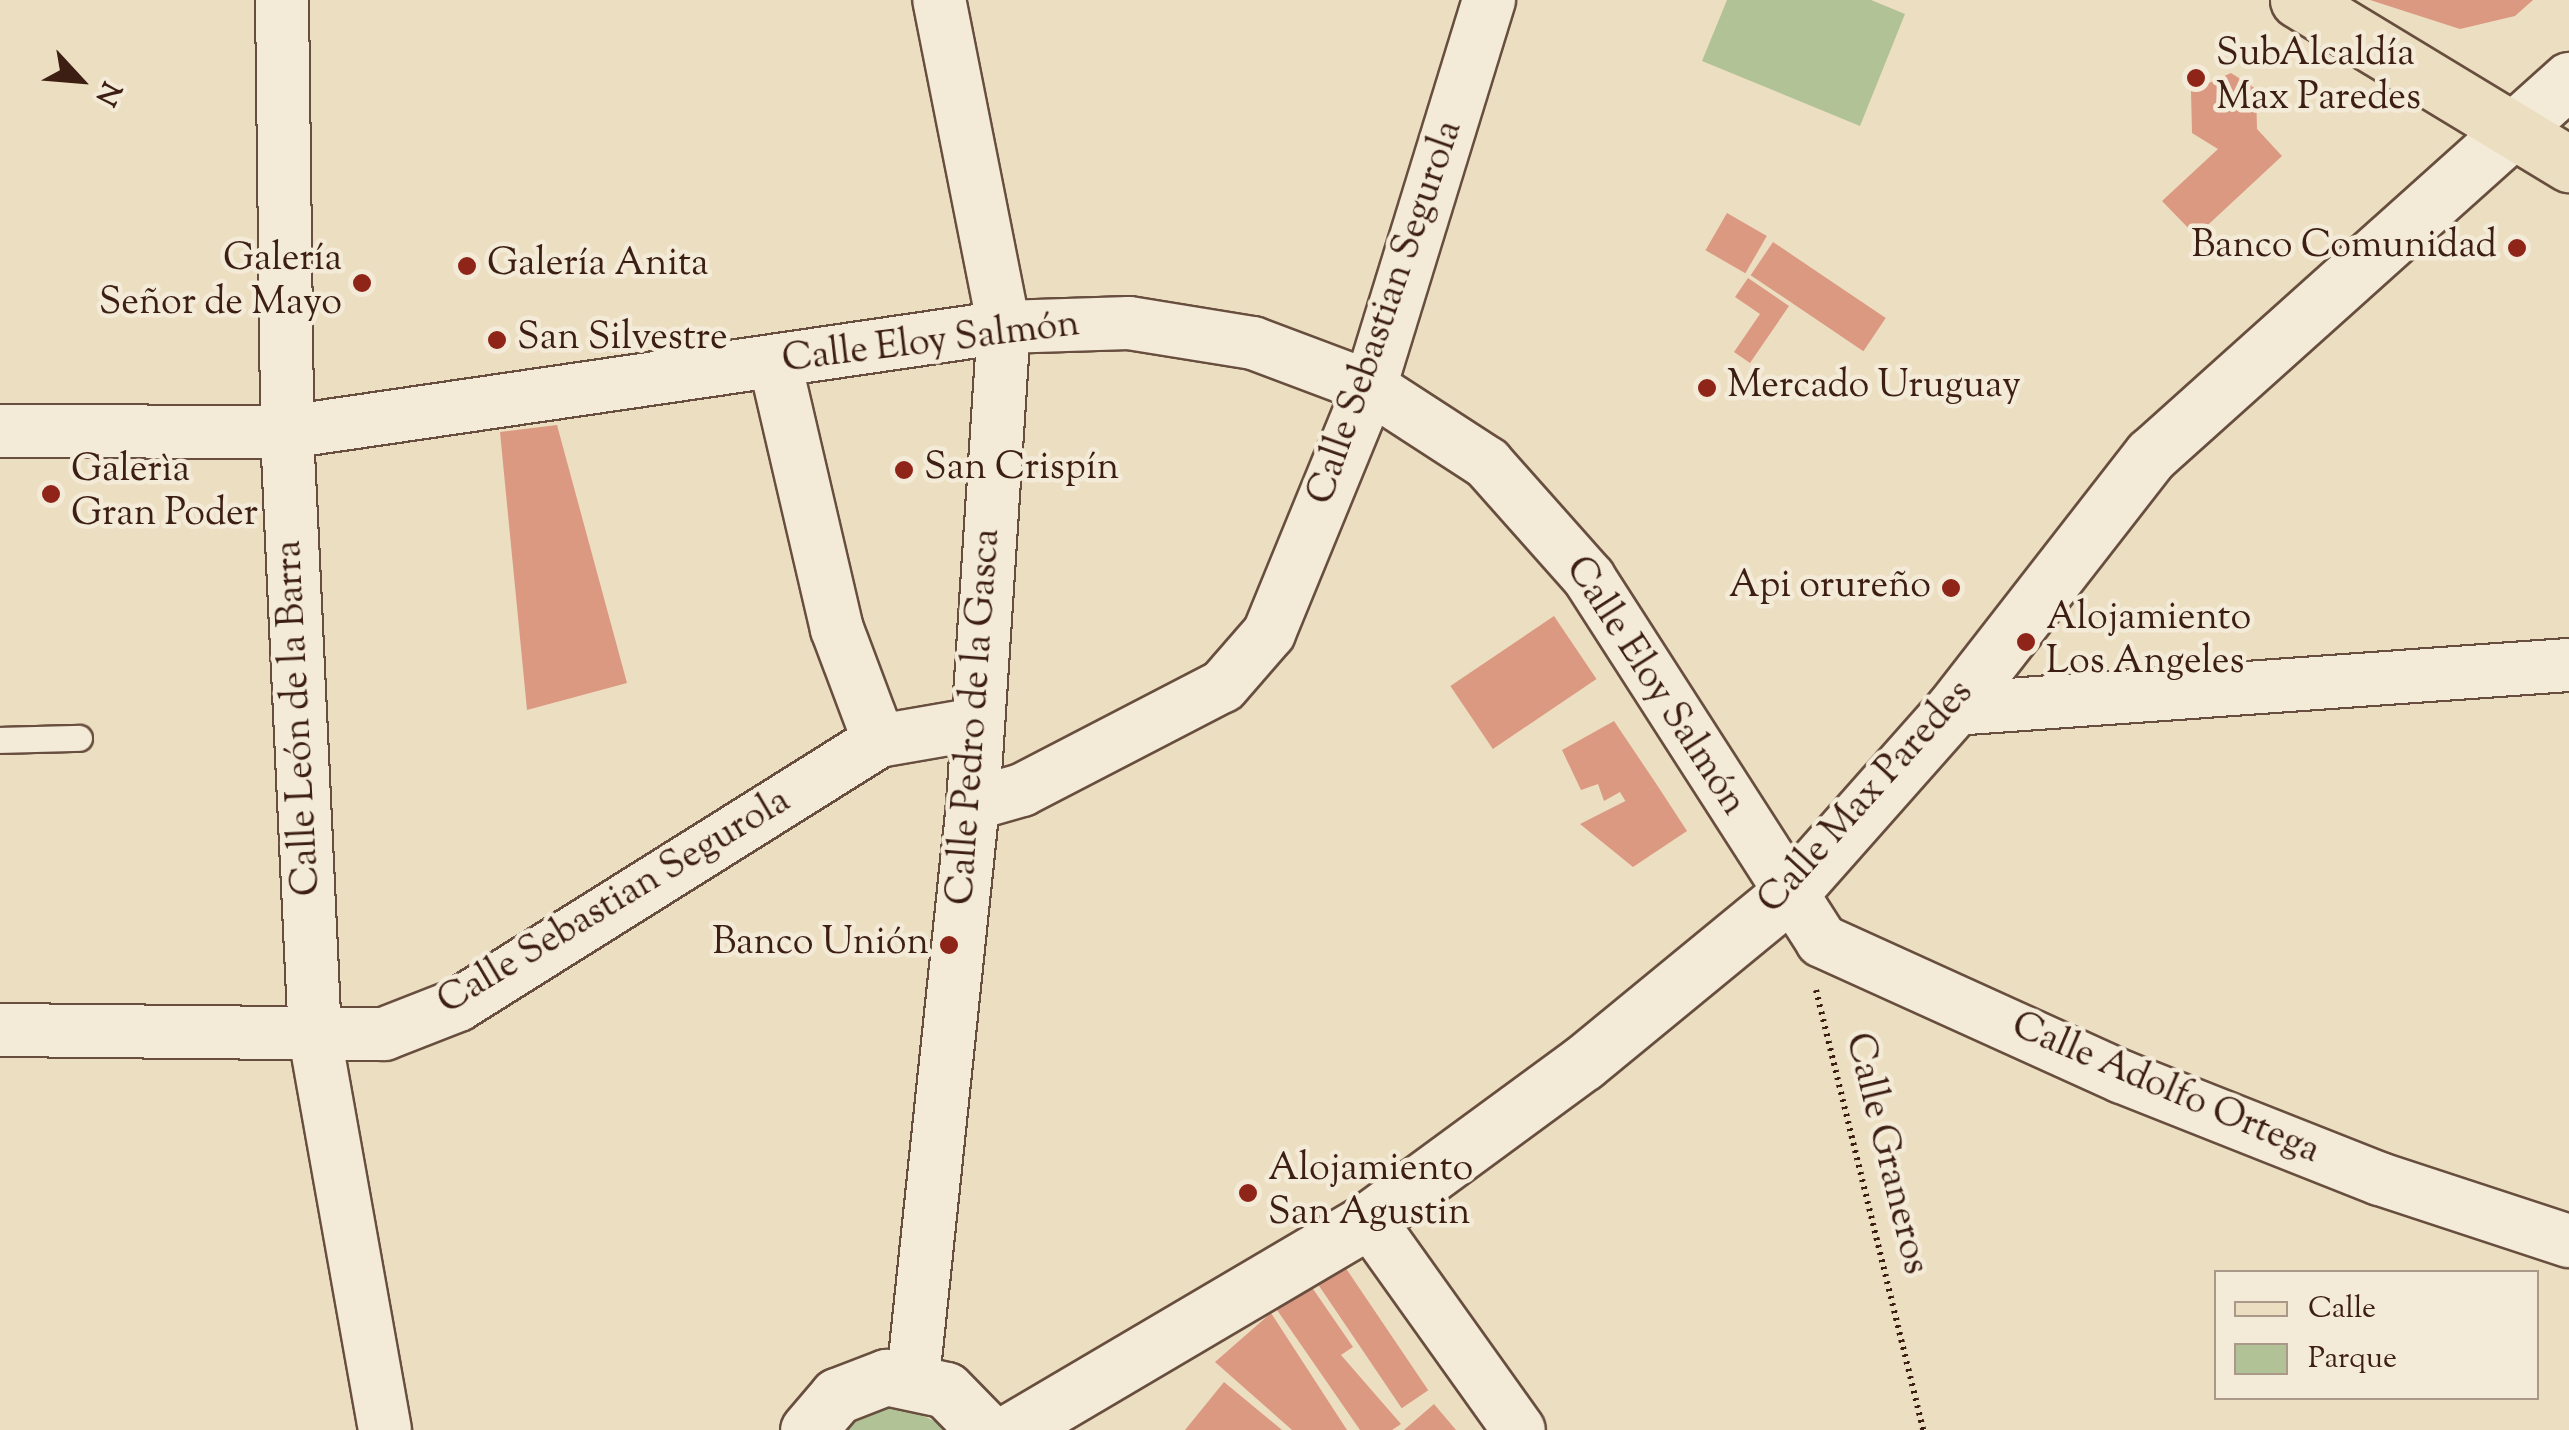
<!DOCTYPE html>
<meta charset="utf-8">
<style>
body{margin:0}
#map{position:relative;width:2569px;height:1430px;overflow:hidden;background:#ecdec1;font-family:"Sorts Mill Goudy",serif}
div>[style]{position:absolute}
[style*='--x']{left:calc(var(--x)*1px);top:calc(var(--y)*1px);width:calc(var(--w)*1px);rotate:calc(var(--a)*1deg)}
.green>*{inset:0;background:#b2c297}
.building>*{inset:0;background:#db9982;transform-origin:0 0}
.path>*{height:6px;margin-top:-3px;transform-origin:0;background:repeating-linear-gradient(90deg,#3c1e12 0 2.5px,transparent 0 7.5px)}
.roads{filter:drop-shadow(2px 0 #684e3e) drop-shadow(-2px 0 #684e3e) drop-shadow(0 2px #684e3e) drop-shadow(0 -2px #684e3e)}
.lane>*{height:25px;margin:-12.5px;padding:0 12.5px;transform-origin:12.5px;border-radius:12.5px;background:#f3ead7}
.street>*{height:52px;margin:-26px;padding:0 26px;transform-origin:26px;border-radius:26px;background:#f3ead7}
.secondary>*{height:55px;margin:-27.5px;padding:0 27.5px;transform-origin:27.5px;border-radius:27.5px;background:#f3ead7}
.primary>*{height:55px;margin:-27.5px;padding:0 27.5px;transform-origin:27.5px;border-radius:27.5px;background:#ecdec1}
.dots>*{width:28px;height:28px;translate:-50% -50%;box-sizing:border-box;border:5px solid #f3ead7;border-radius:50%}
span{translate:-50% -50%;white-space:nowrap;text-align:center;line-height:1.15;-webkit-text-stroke:9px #f3ead7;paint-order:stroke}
.poi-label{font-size:38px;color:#3c1e12}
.left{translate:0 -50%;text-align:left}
.right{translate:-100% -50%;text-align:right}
.street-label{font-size:38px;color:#3c1e12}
.legend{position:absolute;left:2214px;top:1270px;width:325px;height:130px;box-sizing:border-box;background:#f3ead7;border:2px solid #aa9888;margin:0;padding:12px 18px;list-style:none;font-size:30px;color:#3c1e12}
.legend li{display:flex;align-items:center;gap:20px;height:50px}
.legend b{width:50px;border:2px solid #aa9888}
.north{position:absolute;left:30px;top:30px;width:100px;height:100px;-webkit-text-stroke:8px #f3ead7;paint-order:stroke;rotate:116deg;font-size:28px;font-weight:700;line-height:40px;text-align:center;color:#3c1e12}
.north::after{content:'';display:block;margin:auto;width:35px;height:45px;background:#3c1e12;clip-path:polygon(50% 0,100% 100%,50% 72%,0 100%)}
</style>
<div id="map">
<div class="green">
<i style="clip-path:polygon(1727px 0,1871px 0,1905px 14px,1860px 126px,1702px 61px)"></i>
<i style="clip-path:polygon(896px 1403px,953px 1430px,839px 1430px,871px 1408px)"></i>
</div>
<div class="building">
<i style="clip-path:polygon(2370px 0,2533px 0,2515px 16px,2460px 29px)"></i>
<i style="clip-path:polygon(2231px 73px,2256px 89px,2257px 129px,2282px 156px,2196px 236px,2162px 201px,2218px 149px,2192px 133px,2191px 91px)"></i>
<i style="left:1727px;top:213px;width:46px;height:43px;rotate:30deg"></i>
<i style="left:1773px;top:242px;width:136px;height:40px;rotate:34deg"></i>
<i style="clip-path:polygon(1748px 278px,1789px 306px,1750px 363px,1734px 352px,1760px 314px,1735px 297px)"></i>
<i style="clip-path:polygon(557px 425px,627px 683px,527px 710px,500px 432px)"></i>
<i style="left:1554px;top:616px;width:76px;height:125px;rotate:56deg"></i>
<i style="clip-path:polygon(1614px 721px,1657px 785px,1626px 802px,1620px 792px,1604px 801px,1598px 784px,1581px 790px,1562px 750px)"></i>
<i style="clip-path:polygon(1657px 785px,1687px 831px,1633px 867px,1580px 824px)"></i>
<i style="left:1341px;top:1261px;width:156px;height:32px;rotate:56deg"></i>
<i style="clip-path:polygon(1311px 1286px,1353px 1347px,1341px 1355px,1401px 1424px,1392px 1430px,1360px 1430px,1277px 1310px)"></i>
<i style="clip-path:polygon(1271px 1313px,1347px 1430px,1292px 1430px,1215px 1362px)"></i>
<i style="clip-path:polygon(1224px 1382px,1282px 1430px,1185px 1430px)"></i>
<i style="clip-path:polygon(1434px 1404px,1456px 1430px,1404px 1430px)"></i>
</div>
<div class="path">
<i style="--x:1816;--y:990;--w:453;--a:76.3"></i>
</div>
<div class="roads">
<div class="lane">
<i style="--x:0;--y:740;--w:79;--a:-1.5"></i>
</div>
<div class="street">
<i style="--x:282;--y:0;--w:432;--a:89.3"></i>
<i style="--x:287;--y:432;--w:606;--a:87.35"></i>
<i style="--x:315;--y:1037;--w:399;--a:79.9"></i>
<i style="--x:775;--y:363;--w:273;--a:76.9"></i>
<i style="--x:837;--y:629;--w:120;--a:69.4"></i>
<i style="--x:0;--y:431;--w:287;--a:0.2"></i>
<i style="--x:287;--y:432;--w:725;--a:-8.33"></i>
<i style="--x:1004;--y:327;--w:125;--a:-1.8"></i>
<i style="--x:1129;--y:323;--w:126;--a:9.2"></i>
<i style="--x:1253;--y:343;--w:125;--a:20.6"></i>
<i style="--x:1370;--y:387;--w:140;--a:33"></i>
<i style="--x:1487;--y:463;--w:154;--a:48.4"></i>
<i style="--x:1589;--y:578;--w:431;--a:57.3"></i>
<i style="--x:1822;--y:941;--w:329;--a:24.4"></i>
<i style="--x:2122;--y:1077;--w:277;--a:21.6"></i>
<i style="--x:2380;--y:1179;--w:199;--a:18.2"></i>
<i style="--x:1953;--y:709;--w:618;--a:-4.09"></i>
<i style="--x:973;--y:804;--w:51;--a:-15.9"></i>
<i style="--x:1022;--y:790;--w:226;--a:-27.4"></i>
<i style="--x:1223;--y:686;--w:70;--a:-49"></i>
<i style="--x:1269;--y:633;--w:266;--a:-67.7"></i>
<i style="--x:1370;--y:387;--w:405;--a:-72.9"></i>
<i style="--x:0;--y:1030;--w:384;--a:0.6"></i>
<i style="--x:384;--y:1034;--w:79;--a:-21.4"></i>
<i style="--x:458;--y:1005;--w:497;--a:-32.1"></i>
<i style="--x:879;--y:741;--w:99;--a:-9.8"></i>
<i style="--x:1369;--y:1220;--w:258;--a:54.5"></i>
<i style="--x:913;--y:1378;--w:577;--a:-84.03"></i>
<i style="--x:973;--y:804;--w:478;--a:-86.3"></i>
<i style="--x:1004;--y:327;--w:333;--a:-101.2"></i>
</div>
<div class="secondary">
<i style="--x:808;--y:1430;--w:45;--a:-49.5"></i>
<i style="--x:837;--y:1396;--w:53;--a:-21.2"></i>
<i style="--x:886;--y:1377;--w:61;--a:12.2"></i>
<i style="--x:946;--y:1390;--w:56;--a:45.7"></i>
<i style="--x:1013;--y:1430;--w:413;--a:-30.5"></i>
<i style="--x:1369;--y:1220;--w:265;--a:-36.3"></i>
<i style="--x:1583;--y:1063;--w:269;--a:-39.4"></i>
<i style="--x:1791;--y:892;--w:244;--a:-48.5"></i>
<i style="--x:1953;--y:709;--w:322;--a:-52.1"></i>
<i style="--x:2151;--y:455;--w:562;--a:-41.9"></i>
</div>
<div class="primary">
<i style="--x:2298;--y:0;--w:317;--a:31.2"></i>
</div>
</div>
<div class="dots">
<i style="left:2196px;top:78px;background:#8f2418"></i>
<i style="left:2517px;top:248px;background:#8f2418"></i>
<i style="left:467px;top:266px;background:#8f2418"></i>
<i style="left:362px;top:283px;background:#8f2418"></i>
<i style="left:497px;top:340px;background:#8f2418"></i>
<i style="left:1707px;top:388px;background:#8f2418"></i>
<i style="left:904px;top:470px;background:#8f2418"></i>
<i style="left:51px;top:494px;background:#8f2418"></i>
<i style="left:1951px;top:588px;background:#8f2418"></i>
<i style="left:2026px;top:642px;background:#8f2418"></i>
<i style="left:949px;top:945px;background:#8f2418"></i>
<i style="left:1248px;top:1193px;background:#8f2418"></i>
</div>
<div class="poi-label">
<span class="left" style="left:2216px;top:78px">SubAlcaldía<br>Max Paredes</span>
<span class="right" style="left:2497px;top:248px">Banco Comunidad</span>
<span class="right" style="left:342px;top:283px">Galería<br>Señor de Mayo</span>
<span class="left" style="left:487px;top:266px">Galería Anita</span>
<span class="left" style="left:517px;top:340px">San Silvestre</span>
<span class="left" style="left:1727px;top:388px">Mercado Uruguay</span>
<span class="left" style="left:924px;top:470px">San Crispín</span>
<span class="left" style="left:71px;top:494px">Galerìa<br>Gran Poder</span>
<span class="right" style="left:1931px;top:588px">Api orureño</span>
<span class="left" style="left:2046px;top:642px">Alojamiento<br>Los Angeles</span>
<span class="right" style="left:929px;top:945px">Banco Unión</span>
<span class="left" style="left:1268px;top:1193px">Alojamiento<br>San Agustin</span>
</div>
<div class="street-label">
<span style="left:1387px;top:313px;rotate:-71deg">Calle Sebastian Segurola</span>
<span style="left:931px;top:344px;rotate:-7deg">Calle Eloy Salmón</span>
<span style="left:1654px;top:687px;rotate:57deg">Calle Eloy Salmón</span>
<span style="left:976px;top:717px;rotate:-86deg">Calle Pedro de la Gasca</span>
<span style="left:300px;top:718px;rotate:-93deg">Calle León de la Barra</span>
<span style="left:1867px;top:798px;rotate:-48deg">Calle Max Paredes</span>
<span style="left:615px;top:903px;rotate:-31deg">Calle Sebastian Segurola</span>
<span style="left:2165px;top:1090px;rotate:23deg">Calle Adolfo Ortega</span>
<span style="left:1885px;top:1154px;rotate:76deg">Calle Graneros</span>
</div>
<ul class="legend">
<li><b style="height:12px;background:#ecdec1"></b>Calle</li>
<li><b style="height:28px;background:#b2c297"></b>Parque</li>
</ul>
<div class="north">N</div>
</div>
